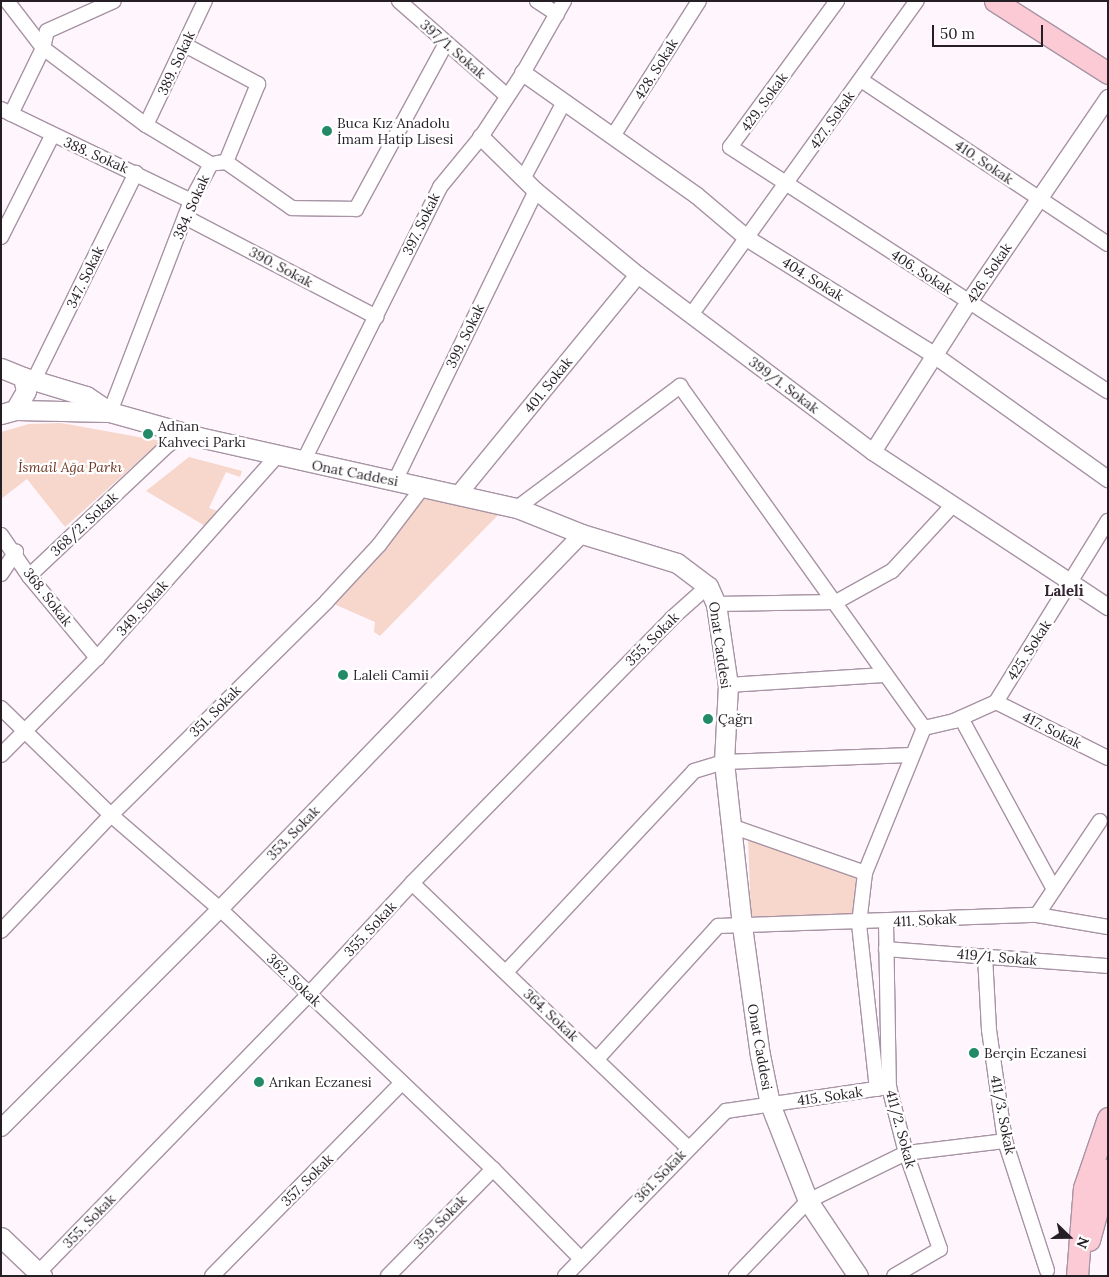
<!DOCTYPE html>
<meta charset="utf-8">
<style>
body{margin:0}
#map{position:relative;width:1109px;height:1277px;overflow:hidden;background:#fff6fd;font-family:Lora,serif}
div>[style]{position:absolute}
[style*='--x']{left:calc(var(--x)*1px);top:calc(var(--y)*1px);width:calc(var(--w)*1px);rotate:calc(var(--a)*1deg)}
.green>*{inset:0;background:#f7d6cb}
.roads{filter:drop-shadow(1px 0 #a793a4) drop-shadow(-1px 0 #a793a4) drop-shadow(0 1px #a793a4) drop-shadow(0 -1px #a793a4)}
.minor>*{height:14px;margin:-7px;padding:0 7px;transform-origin:7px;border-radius:7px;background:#fff}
.tertiary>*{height:16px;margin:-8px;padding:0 8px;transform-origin:8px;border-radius:8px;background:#fff}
.secondary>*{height:19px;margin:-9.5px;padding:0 9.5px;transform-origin:9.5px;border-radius:9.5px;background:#fff}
.primary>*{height:21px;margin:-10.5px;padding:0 10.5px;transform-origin:10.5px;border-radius:10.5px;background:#fccad5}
.dots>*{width:14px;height:14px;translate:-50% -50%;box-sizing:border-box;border:2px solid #fff;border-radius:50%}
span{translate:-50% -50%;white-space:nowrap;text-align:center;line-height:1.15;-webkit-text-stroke:4.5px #fff;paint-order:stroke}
.street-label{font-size:14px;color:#261e25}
.poi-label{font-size:14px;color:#261e25}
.left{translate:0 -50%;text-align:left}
.park-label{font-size:14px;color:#6e3623;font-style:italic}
.neighbourhood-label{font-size:15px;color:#352532;font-weight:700}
.frame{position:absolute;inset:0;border:2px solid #261e25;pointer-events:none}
.north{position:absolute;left:1044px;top:1212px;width:50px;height:50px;-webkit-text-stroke:4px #fff;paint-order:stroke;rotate:112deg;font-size:14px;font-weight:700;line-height:20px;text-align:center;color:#261e25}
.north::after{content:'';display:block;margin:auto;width:18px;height:22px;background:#261e25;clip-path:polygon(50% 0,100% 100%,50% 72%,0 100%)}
.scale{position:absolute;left:932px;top:25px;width:111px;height:22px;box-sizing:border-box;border:2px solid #261e25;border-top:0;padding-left:6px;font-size:15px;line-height:18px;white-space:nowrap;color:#261e25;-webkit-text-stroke:4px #fff;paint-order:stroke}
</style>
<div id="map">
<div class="green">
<i style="clip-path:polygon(61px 423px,161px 441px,65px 527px,27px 479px,1px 499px,1px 432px,29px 424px)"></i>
<i style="clip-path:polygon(189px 457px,242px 471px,240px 477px,226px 472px,209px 508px,226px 514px,212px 530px,146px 491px)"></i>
<i style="clip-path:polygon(425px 497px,500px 513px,380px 636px,374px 632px,375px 622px,327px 601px)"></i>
<i style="clip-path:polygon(748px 838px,863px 876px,856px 918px,751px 916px)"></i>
</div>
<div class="roads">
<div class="minor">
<i style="--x:7;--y:1;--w:59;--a:52.5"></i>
<i style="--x:43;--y:48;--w:129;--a:36.8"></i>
<i style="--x:146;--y:125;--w:76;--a:31"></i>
<i style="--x:211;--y:164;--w:42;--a:118.4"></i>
<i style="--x:191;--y:201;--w:226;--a:111"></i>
<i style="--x:399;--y:1;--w:144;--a:41.3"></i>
<i style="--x:537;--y:1;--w:24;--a:33"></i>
<i style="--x:837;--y:1;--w:181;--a:126.2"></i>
<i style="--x:730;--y:147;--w:450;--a:32.9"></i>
<i style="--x:185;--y:45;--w:83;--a:28.1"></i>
<i style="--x:258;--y:84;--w:84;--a:112.3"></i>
<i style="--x:226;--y:162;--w:9;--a:174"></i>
<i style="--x:861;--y:80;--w:296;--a:33.6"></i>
<i style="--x:1;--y:109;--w:211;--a:25.8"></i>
<i style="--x:11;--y:114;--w:73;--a:-64.1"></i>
<i style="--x:43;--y:48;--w:17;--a:-77"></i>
<i style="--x:47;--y:31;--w:73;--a:-24.1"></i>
<i style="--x:146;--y:125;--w:137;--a:-64.6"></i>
<i style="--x:613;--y:136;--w:160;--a:-57.5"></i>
<i style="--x:226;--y:162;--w:80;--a:34.9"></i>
<i style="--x:292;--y:208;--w:64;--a:0.9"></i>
<i style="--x:356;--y:209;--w:189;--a:-61.5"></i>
<i style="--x:523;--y:179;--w:87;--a:-62"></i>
<i style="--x:185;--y:217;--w:216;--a:27.6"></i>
<i style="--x:1;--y:237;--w:113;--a:-63.2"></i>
<i style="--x:691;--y:315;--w:387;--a:-54.3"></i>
<i style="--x:34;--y:380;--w:231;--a:-63.8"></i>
<i style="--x:303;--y:462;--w:307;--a:-63.5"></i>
<i style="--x:440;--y:187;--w:65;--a:-50.6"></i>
<i style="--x:481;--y:137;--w:77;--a:-56.7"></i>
<i style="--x:523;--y:73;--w:83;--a:-60.3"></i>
<i style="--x:395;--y:481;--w:322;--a:-64.1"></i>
<i style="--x:517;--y:508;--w:204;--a:-36.8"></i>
<i style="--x:680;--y:386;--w:420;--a:54.5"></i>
<i style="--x:1;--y:535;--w:50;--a:55.7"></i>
<i style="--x:29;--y:576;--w:107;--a:50.3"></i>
<i style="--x:1;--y:574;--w:27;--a:-56"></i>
<i style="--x:29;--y:576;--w:191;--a:-43.3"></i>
<i style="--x:168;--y:445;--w:21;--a:-35"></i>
<i style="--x:716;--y:604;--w:120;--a:-1"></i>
<i style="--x:836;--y:602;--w:64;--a:-29"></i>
<i style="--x:892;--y:571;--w:88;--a:-47.3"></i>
<i style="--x:728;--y:685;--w:156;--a:-3.7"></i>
<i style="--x:996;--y:702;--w:213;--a:-58.3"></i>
<i style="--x:996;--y:702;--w:125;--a:26.6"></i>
<i style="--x:1;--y:708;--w:153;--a:44.2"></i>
<i style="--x:111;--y:815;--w:144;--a:40.8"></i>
<i style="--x:220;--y:909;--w:377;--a:43.6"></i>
<i style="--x:493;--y:1169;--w:126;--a:45.6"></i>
<i style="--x:961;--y:718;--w:195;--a:61.5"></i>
<i style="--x:924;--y:728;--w:31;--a:-13"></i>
<i style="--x:954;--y:721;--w:46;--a:-24.3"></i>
<i style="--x:1;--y:755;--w:136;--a:-45.3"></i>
<i style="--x:97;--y:658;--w:271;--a:-48.3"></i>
<i style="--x:731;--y:826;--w:142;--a:19.3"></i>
<i style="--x:865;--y:873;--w:51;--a:96.7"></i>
<i style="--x:859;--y:924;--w:166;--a:83.8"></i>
<i style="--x:865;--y:873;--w:157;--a:-67.9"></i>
<i style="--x:412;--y:883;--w:383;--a:43.8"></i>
<i style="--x:1037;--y:915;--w:113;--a:-56.2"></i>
<i style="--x:886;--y:922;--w:165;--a:89"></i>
<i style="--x:889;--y:1087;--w:68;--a:75.6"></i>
<i style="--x:906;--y:1153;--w:102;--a:70.5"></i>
<i style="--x:940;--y:1249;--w:53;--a:149.6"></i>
<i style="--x:1;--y:931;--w:160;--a:-46.5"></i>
<i style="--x:111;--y:815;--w:304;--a:-44.7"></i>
<i style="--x:327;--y:601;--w:76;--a:-47.1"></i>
<i style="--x:379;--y:545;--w:73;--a:-52.8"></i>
<i style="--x:886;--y:949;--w:223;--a:4.4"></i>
<i style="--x:985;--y:956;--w:74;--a:86.9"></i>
<i style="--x:989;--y:1030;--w:112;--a:81.8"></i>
<i style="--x:1005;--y:1141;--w:136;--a:72"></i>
<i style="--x:506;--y:972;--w:275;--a:-46.9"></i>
<i style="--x:694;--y:771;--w:31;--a:-17"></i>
<i style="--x:724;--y:762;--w:188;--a:-2.1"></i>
<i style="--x:597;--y:1059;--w:180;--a:-47.7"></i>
<i style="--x:718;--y:926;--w:319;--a:-2"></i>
<i style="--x:1037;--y:915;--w:72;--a:9.6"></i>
<i style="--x:35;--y:1276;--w:393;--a:-45.8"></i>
<i style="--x:309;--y:994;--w:151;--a:-47.1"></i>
<i style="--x:412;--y:883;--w:371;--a:-45.5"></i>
<i style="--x:672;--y:618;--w:48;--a:-41.6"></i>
<i style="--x:212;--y:1276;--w:269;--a:-45.5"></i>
<i style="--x:388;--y:1276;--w:150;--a:-45.5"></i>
<i style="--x:565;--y:1276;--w:231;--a:-45.7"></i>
<i style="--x:726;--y:1111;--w:165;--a:-8.4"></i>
<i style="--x:736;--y:1276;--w:104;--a:-46.2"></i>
<i style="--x:808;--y:1201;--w:109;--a:-26.1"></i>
<i style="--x:906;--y:1153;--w:100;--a:-6.9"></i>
</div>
<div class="tertiary">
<i style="--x:523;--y:73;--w:212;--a:35.2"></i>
<i style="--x:696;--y:195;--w:68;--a:40.2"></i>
<i style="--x:748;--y:239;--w:219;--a:31.9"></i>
<i style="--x:934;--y:355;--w:214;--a:35.5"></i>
<i style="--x:481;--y:137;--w:77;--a:44.5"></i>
<i style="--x:536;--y:191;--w:132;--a:39.5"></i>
<i style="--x:638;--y:275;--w:294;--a:37"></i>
<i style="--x:873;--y:452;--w:282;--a:33.4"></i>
<i style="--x:873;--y:452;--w:178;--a:-57.4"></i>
<i style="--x:969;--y:302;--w:247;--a:-55.7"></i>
<i style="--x:458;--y:495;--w:284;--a:-50.7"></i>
<i style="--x:1;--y:1128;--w:310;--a:-45"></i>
<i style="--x:220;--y:909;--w:521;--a:-46.01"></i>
</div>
<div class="secondary">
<i style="--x:1;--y:368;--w:24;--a:22"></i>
<i style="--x:23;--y:377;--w:14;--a:78"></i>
<i style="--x:26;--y:391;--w:22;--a:120"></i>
<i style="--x:15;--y:410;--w:15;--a:164"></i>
<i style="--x:23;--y:377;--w:66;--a:16.8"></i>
<i style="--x:86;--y:396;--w:29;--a:34"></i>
<i style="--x:110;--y:412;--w:92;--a:15.7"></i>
<i style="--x:199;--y:437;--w:326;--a:12.6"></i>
<i style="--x:517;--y:508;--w:70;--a:21.8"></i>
<i style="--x:582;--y:534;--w:99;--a:17"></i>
<i style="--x:677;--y:563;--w:39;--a:37"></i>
<i style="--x:708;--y:586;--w:20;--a:66"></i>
<i style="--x:716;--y:604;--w:82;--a:81.6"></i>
<i style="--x:728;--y:685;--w:77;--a:93"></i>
<i style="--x:724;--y:762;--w:165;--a:83.7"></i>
<i style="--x:742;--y:926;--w:130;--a:82.1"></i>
<i style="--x:760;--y:1055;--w:50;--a:78.5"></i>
<i style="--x:770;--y:1104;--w:104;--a:68.6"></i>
<i style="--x:808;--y:1201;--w:90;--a:56.3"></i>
<i style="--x:15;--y:410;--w:95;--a:1.2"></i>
<i style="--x:1;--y:1237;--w:57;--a:43.6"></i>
</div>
<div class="primary">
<i style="--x:995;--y:1;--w:134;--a:32.5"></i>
<i style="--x:1089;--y:1240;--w:73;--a:-74.8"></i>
<i style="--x:1077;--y:1276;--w:88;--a:-85.5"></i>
<i style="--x:1084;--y:1188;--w:74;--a:-71.1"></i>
</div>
</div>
<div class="dots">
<i style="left:327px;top:131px;background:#238a67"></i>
<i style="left:148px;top:434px;background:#238a67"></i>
<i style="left:343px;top:675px;background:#238a67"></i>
<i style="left:708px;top:719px;background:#238a67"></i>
<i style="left:974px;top:1053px;background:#238a67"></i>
<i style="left:259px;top:1082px;background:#238a67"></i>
</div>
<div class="street-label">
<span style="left:453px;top:49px;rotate:41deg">397/1. Sokak</span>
<span style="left:176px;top:63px;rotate:-65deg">389. Sokak</span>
<span style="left:656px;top:69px;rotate:-58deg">428. Sokak</span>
<span style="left:764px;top:102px;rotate:-54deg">429. Sokak</span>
<span style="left:832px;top:120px;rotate:-55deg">427. Sokak</span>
<span style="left:96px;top:155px;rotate:24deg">388. Sokak</span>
<span style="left:984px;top:162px;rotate:34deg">410. Sokak</span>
<span style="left:191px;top:207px;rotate:-66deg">384. Sokak</span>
<span style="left:421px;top:224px;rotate:-64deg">397. Sokak</span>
<span style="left:281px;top:267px;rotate:28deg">390. Sokak</span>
<span style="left:922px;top:272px;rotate:33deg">406. Sokak</span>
<span style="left:989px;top:273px;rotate:-56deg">426. Sokak</span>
<span style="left:85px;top:277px;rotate:-64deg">347. Sokak</span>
<span style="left:813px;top:279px;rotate:32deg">404. Sokak</span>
<span style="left:465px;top:336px;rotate:-64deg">399. Sokak</span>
<span style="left:548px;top:385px;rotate:-51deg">401. Sokak</span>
<span style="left:784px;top:385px;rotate:37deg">399/1. Sokak</span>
<span style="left:355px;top:473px;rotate:11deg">Onat Caddesi</span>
<span style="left:84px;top:524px;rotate:-43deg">368/2. Sokak</span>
<span style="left:48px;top:597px;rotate:52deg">368. Sokak</span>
<span style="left:142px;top:608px;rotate:-48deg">349. Sokak</span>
<span style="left:652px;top:639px;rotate:-45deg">355. Sokak</span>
<span style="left:720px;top:645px;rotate:82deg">Onat Caddesi</span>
<span style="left:1029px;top:650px;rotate:-57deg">425. Sokak</span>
<span style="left:215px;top:711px;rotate:-45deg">351. Sokak</span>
<span style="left:1052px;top:730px;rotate:27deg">417. Sokak</span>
<span style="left:293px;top:833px;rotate:-46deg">353. Sokak</span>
<span style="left:925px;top:920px;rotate:-3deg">411. Sokak</span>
<span style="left:370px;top:929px;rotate:-47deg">355. Sokak</span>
<span style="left:997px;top:957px;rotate:5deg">419/1. Sokak</span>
<span style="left:294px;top:980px;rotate:44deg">362. Sokak</span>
<span style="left:551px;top:1015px;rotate:43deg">364. Sokak</span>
<span style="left:760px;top:1047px;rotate:80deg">Onat Caddesi</span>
<span style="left:830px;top:1096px;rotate:-8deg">415. Sokak</span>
<span style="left:1003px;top:1115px;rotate:79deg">411/3. Sokak</span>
<span style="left:901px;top:1129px;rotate:75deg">411/2. Sokak</span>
<span style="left:660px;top:1176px;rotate:-46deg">361. Sokak</span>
<span style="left:307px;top:1180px;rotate:-45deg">357. Sokak</span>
<span style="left:89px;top:1221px;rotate:-46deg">355. Sokak</span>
<span style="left:440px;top:1222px;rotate:-46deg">359. Sokak</span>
</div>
<div class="poi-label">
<span class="left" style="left:337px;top:131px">Buca Kız Anadolu<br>İmam Hatip Lisesi</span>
<span class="left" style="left:158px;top:434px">Adnan<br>Kahveci Parkı</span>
<span class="left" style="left:353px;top:675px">Laleli Camii</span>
<span class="left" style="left:718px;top:719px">Çağrı</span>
<span class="left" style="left:984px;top:1053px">Berçin Eczanesi</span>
<span class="left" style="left:269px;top:1082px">Arıkan Eczanesi</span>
</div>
<div class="park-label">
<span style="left:70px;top:467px">İsmail Ağa Parkı</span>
</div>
<div class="neighbourhood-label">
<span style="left:1064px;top:591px">Laleli</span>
</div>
<div class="frame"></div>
<div class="north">N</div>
<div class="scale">50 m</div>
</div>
